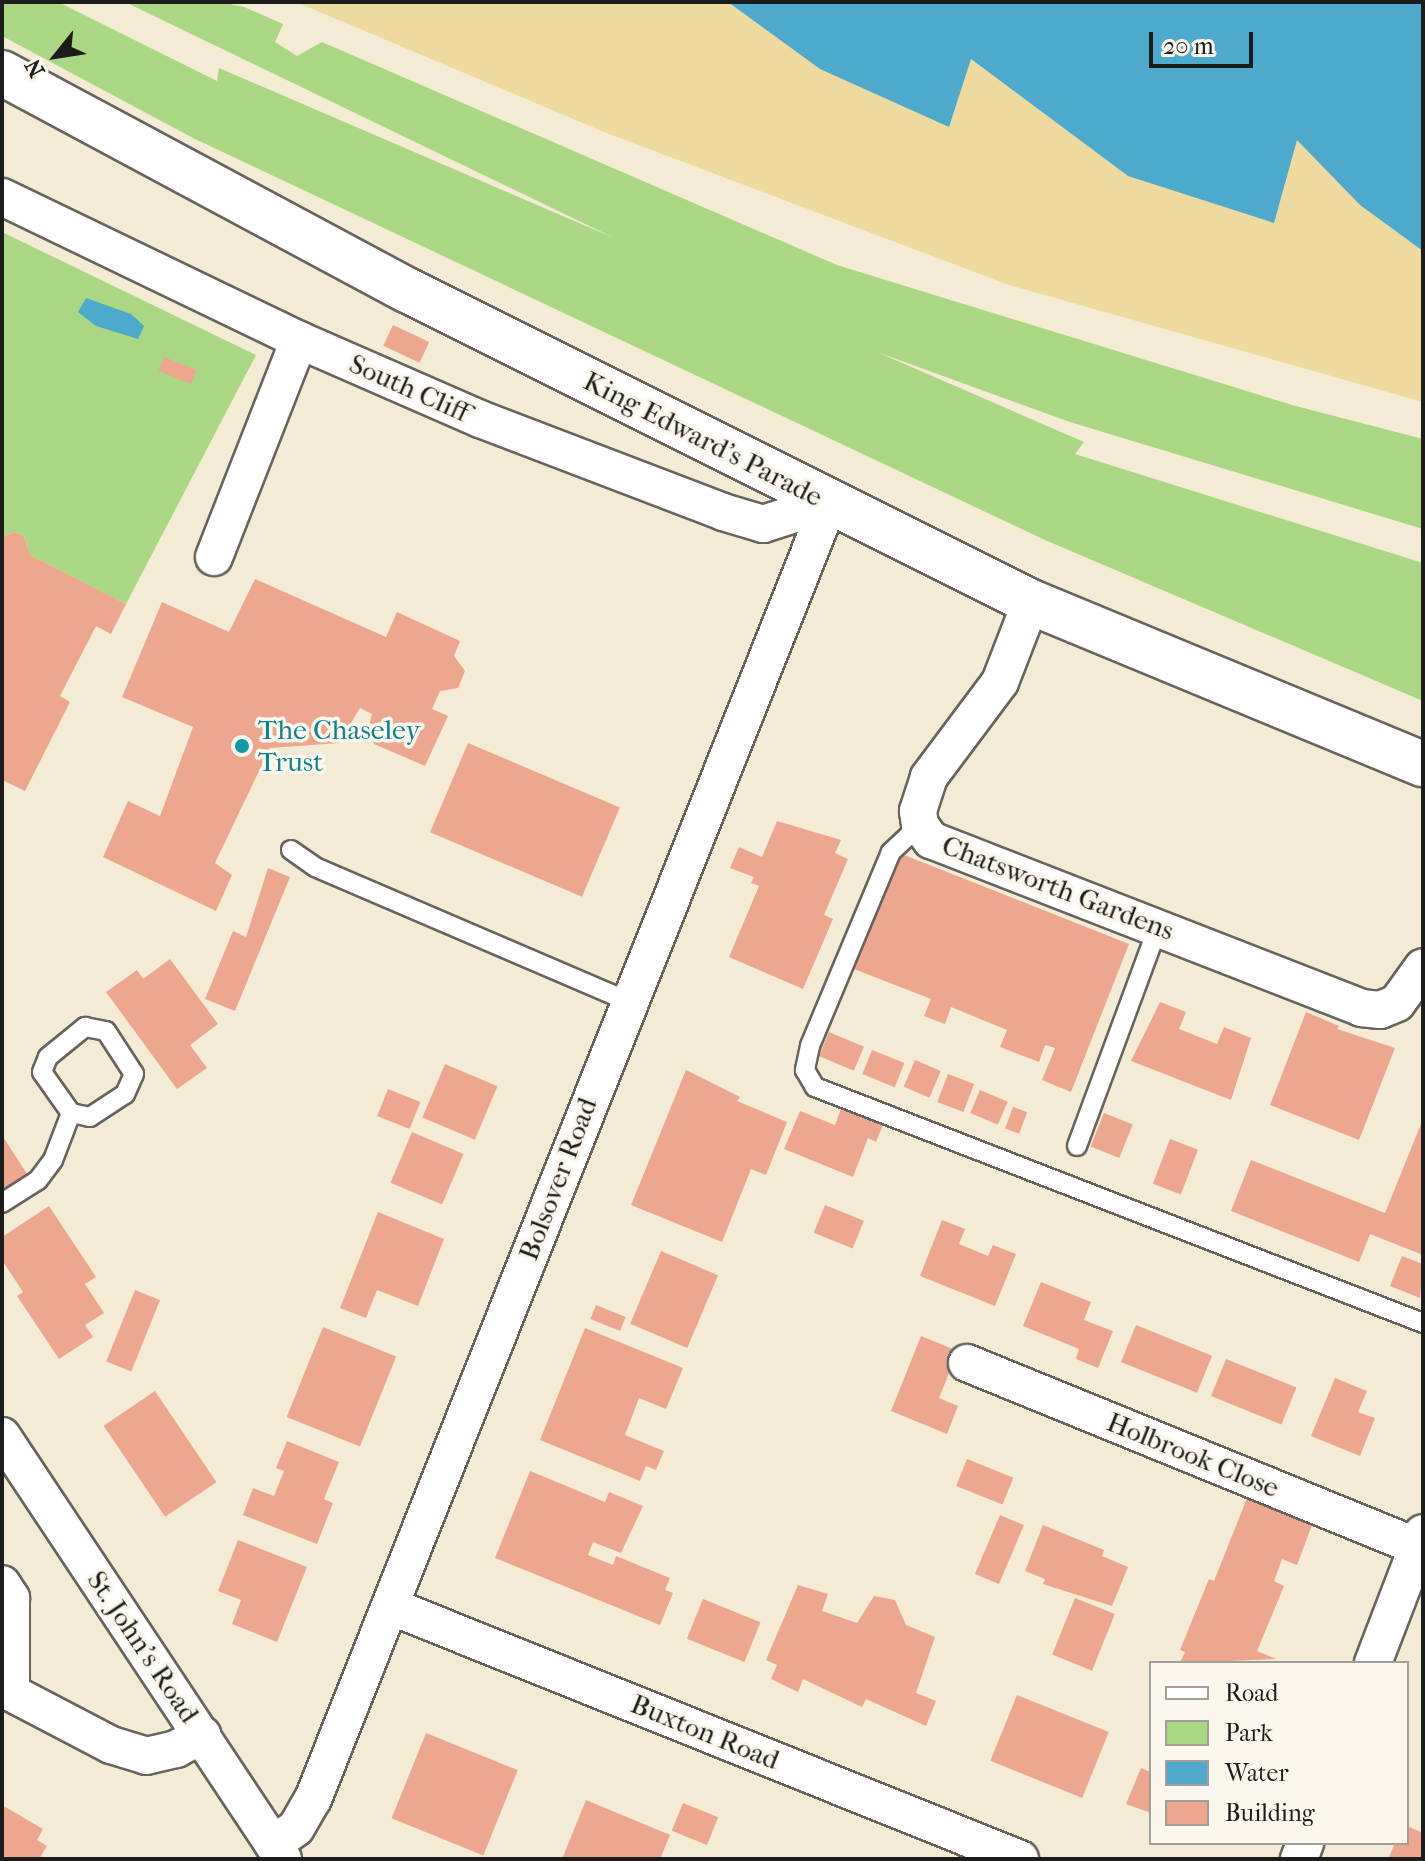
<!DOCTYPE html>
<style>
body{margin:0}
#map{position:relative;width:1425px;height:1861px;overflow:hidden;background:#f4ebd4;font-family:"IM FELL French Canon",serif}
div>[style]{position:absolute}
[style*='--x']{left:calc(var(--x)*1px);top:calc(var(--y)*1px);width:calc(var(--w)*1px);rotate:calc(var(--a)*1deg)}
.green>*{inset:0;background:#aad784}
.sand>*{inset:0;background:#eeda9e}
.water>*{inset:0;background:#4eaacc}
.building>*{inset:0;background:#eda78e;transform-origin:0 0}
.roads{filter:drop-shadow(2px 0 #68645c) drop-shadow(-2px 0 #68645c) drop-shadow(0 2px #68645c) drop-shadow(0 -2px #68645c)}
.lane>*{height:18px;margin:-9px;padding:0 9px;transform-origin:9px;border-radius:9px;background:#fff}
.street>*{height:36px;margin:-18px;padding:0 18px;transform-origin:18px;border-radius:18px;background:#fff}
.secondary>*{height:44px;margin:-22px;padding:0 22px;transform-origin:22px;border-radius:22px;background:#fff}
.dots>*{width:22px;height:22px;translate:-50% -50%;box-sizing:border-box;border:4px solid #fbf7ec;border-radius:50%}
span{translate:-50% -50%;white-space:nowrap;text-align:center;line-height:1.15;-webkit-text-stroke:7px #fbf7ec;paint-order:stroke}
.street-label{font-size:28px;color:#1c1c1c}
.culture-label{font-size:28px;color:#0d838f}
.left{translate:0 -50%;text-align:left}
.frame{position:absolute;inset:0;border:4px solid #1c1c1c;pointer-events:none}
.legend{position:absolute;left:1149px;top:1661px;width:260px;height:184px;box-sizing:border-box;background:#fbf7ec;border:2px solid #a29f99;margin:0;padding:10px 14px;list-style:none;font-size:24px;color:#1c1c1c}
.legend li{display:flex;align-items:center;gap:16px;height:40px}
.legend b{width:40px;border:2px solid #a29f99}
.north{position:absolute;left:16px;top:16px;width:80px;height:80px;-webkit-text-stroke:6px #fbf7ec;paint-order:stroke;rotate:240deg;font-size:22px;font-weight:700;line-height:32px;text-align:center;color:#1c1c1c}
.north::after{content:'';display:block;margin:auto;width:28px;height:36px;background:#1c1c1c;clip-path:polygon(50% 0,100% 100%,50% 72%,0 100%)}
.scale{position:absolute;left:1149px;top:32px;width:104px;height:36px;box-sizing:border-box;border:4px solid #1c1c1c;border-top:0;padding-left:10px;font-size:24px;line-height:28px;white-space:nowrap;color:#1c1c1c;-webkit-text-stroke:6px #fbf7ec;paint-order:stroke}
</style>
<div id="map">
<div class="green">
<i style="clip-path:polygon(2px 2px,58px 2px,217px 81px,219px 68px,614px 238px,125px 2px,221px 2px,244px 7px,283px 24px,275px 42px,297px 56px,322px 42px,837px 265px,1292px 405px,1423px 439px,1423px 529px,1070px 422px,877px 352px,1084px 442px,1075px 454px,1423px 563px,1423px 701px,1045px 540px,193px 138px,2px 36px)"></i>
<i style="clip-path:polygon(2px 232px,256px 355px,126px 604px,30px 555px,24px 536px,14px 532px,2px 537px)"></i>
</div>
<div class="sand">
<i style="clip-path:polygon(296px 2px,1423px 2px,1423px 402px,1009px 285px,609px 134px)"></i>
</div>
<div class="water">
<i style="clip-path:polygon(728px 2px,1423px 2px,1423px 251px,1360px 205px,1297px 140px,1274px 223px,1128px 176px,971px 59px,949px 127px,820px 69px)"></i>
<i style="clip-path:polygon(86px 298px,131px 314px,144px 326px,138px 339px,96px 326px,78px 312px)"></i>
</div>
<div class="building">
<i style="left:393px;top:325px;width:40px;height:23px;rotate:25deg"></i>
<i style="left:164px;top:357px;width:35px;height:15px;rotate:22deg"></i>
<i style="clip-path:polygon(14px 532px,24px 536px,30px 555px,126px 604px,111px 634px,96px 626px,60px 696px,70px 702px,25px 791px,2px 780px,2px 537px)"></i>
<i style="clip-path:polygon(255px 579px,386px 637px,397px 612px,460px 641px,454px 656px,465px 671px,458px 688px,440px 691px,432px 709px,448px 716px,425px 766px,374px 744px,368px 729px,372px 714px,360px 708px,339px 743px,270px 748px,215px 863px,232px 875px,216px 911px,103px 857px,128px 801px,160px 816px,193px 727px,122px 697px,162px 602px,229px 632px)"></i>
<i style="left:468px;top:743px;width:165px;height:97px;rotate:23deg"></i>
<i style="clip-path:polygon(777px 821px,841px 840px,835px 853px,848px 859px,824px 915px,833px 919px,803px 989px,729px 957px,759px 886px,751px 883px,754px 877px,730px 868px,739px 847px,762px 857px)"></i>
<i style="clip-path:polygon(899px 853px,1129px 944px,1071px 1092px,1042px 1080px,1055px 1048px,1045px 1045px,1039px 1062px,1000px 1047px,1007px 1030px,951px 1007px,945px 1024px,924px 1016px,931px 999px,854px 969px)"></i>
<i style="clip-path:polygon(268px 868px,290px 877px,235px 1011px,205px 999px,233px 931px,246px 937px)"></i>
<i style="clip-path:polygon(170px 959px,218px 1024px,190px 1045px,207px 1068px,177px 1089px,106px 992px,137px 970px,143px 979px)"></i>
<i style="clip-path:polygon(1160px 1002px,1186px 1012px,1179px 1029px,1217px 1044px,1224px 1027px,1251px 1038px,1231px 1100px,1131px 1061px)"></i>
<i style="clip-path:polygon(1306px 1012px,1339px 1026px,1337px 1029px,1395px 1048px,1359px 1140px,1270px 1105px)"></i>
<i style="left:829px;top:1032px;width:38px;height:26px;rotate:23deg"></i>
<i style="left:872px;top:1050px;width:35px;height:26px;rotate:22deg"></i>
<i style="left:915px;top:1060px;width:28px;height:29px;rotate:23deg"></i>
<i style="left:445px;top:1064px;width:57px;height:58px;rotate:23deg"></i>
<i style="clip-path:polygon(686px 1070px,740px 1097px,737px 1101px,787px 1122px,766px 1175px,751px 1169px,722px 1242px,631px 1205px)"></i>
<i style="left:948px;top:1074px;width:28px;height:30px;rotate:21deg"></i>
<i style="left:388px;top:1089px;width:35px;height:29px;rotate:22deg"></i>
<i style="left:980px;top:1090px;width:30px;height:25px;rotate:23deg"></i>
<i style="clip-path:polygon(843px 1103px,885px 1120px,876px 1142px,868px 1138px,853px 1177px,784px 1149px,800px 1111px,835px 1125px)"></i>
<i style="left:1013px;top:1107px;width:15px;height:23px;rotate:20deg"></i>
<i style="left:1104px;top:1113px;width:31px;height:36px;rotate:22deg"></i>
<i style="clip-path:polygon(1423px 1119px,1423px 1255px,1370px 1234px,1359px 1262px,1231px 1211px,1251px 1160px,1385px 1213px)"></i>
<i style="left:412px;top:1132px;width:56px;height:55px;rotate:23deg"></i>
<i style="clip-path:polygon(2px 1135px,27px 1174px,2px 1190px)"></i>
<i style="left:1170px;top:1139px;width:30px;height:48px;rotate:21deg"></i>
<i style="left:825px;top:1205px;width:42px;height:30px;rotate:22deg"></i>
<i style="clip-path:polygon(49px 1206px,96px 1277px,85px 1284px,104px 1313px,85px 1325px,93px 1337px,59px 1359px,17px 1296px,23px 1292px,2px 1260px,2px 1237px)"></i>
<i style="clip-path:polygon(378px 1212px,444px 1239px,418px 1306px,377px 1290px,366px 1318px,340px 1308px)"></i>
<i style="clip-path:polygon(942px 1220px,965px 1229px,959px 1244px,988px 1256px,993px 1245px,1016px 1254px,995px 1306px,920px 1276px)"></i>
<i style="left:661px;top:1251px;width:62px;height:79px;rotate:23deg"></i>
<i style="clip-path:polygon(1402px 1256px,1423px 1264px,1420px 1298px,1390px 1286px)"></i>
<i style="clip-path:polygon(1041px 1282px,1091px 1302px,1084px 1320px,1113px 1331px,1098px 1368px,1076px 1359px,1079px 1349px,1023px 1326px)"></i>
<i style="left:135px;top:1290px;width:27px;height:77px;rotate:22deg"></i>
<i style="left:596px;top:1305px;width:32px;height:15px;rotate:22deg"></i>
<i style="left:1136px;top:1325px;width:82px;height:40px;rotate:22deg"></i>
<i style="left:323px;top:1327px;width:79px;height:97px;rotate:22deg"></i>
<i style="clip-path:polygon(585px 1328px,683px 1368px,666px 1409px,639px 1398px,625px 1435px,664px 1451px,656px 1470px,646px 1466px,640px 1481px,540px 1440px)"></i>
<i style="clip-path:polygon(921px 1336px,958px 1351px,939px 1398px,958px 1406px,947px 1434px,891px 1411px)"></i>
<i style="left:1226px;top:1359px;width:76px;height:40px;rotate:22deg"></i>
<i style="clip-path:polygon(1335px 1378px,1367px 1391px,1358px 1412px,1375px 1418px,1360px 1456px,1311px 1436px)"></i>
<i style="left:155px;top:1391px;width:110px;height:62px;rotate:56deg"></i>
<i style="clip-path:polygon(287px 1441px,339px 1462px,324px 1499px,333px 1503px,317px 1544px,243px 1515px,253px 1488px,274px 1496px,284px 1471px,276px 1468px)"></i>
<i style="left:967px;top:1459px;width:50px;height:29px;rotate:22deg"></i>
<i style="clip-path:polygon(530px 1471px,605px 1502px,609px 1492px,643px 1506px,621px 1553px,593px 1542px,588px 1555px,613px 1565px,616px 1556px,670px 1578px,665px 1590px,673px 1593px,660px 1625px,495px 1558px)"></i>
<i style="clip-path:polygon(1247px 1498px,1312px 1525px,1297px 1565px,1282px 1559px,1274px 1581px,1284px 1586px,1257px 1651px,1276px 1659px,1180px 1663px,1185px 1652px,1180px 1650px,1209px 1579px,1214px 1581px)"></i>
<i style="left:1000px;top:1515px;width:26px;height:64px;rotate:23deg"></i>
<i style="clip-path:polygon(1043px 1525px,1104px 1550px,1102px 1556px,1128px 1567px,1112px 1606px,1043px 1584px,1045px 1579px,1025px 1571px)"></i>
<i style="clip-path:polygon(238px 1540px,307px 1567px,277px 1642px,232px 1624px,241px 1600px,218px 1591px)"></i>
<i style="clip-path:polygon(798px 1585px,828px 1594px,822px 1611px,857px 1623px,874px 1596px,895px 1600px,906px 1625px,935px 1637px,916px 1693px,936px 1701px,926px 1726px,866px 1699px,862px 1707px,803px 1679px,798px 1692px,771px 1679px,777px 1665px,766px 1660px)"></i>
<i style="left:1075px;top:1598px;width:43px;height:61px;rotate:22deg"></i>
<i style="left:703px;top:1599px;width:62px;height:43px;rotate:22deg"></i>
<i style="left:1017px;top:1695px;width:99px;height:71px;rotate:22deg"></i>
<i style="left:426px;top:1733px;width:99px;height:92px;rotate:22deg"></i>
<i style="clip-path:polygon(1141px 1768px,1151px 1772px,1151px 1813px,1126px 1804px)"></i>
<i style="clip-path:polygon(586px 1800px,670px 1835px,660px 1859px,562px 1859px)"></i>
<i style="left:683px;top:1803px;width:38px;height:30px;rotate:22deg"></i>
<i style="clip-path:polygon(2px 1805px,43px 1829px,37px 1840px,47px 1846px,39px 1859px,2px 1859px)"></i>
<i style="clip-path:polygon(1407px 1826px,1423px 1833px,1423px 1859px,1388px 1859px,1395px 1843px,1407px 1843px)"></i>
</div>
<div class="roads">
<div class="lane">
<i style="--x:920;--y:825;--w:40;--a:137"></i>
<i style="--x:891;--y:852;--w:210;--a:112.7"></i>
<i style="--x:810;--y:1046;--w:25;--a:102"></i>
<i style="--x:805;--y:1070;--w:20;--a:60"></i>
<i style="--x:815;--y:1087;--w:652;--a:21.21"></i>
<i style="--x:291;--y:850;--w:29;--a:35"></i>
<i style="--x:315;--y:867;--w:340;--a:23.2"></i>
<i style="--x:85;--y:1027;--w:21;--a:11"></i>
<i style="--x:106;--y:1031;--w:51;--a:56.9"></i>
<i style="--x:134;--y:1074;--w:22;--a:114"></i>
<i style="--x:125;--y:1094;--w:42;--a:146.7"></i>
<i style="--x:90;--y:1117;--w:19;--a:-168"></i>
<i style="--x:71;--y:1113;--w:50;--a:-125.3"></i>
<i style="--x:42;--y:1072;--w:16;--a:-68"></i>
<i style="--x:48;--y:1057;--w:48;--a:-39"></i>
<i style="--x:1077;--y:1146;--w:233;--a:-69.7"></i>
<i style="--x:2;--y:1203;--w:43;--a:-32.6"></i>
<i style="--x:38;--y:1180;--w:25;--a:-53"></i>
<i style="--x:53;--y:1160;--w:50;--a:-69"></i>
</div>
<div class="street">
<i style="--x:2;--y:197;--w:330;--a:25.7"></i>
<i style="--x:299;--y:340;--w:197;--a:23.6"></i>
<i style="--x:480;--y:419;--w:260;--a:20.9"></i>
<i style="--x:723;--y:512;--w:42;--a:16.7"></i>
<i style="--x:763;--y:524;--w:69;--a:-17.7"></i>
<i style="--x:214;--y:557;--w:233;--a:-68.6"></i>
<i style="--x:1031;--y:602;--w:86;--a:111.2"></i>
<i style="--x:1000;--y:682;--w:119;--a:126.8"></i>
<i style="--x:929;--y:777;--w:36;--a:108"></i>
<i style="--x:918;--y:811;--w:14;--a:82"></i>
<i style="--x:920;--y:825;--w:19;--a:54"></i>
<i style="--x:931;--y:840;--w:462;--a:21.3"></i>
<i style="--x:1361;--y:1008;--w:19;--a:6"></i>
<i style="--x:1380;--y:1010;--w:18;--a:-22"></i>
<i style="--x:1397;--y:1003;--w:44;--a:-54.2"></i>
<i style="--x:967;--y:1363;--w:487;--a:22.2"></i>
<i style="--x:2;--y:1436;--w:508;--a:56.4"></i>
<i style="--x:2;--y:1584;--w:17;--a:57"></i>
<i style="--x:11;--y:1598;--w:94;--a:90"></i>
<i style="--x:390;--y:1606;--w:679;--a:21.88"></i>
<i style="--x:1373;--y:1663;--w:139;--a:-69"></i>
<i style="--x:2;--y:1688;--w:123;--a:27.6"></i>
<i style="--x:111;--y:1745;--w:37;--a:17"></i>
<i style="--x:146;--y:1756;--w:31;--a:-13"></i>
<i style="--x:176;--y:1749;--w:30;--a:-28"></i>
<i style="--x:273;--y:1844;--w:28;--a:-35"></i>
<i style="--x:296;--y:1828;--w:34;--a:-60"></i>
<i style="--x:313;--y:1799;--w:1395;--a:-68.29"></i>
<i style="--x:1299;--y:1859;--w:17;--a:-69"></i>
</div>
<div class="secondary">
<i style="--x:2;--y:73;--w:459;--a:28.2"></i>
<i style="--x:407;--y:290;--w:698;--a:26.57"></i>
<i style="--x:1031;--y:602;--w:424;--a:22.5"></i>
</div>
</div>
<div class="dots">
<i style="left:242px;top:746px;background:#0f9aa8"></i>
</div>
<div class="street-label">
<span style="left:409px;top:388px;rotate:24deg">South Cliff</span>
<span style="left:703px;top:439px;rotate:27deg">King Edward's Parade</span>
<span style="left:1058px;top:888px;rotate:21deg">Chatsworth Gardens</span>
<span style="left:558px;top:1179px;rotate:-69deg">Bolsover Road</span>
<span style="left:1193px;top:1455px;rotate:22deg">Holbrook Close</span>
<span style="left:143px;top:1647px;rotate:56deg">St. John's Road</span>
<span style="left:705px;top:1732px;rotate:22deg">Buxton Road</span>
</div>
<div class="culture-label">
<span class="left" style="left:258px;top:746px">The Chaseley<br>Trust</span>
</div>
<div class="frame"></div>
<ul class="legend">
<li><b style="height:10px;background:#fff"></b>Road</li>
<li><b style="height:22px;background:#aad784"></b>Park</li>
<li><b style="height:22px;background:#4eaacc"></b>Water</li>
<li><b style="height:22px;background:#eda78e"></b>Building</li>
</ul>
<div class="north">N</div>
<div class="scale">20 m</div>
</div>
